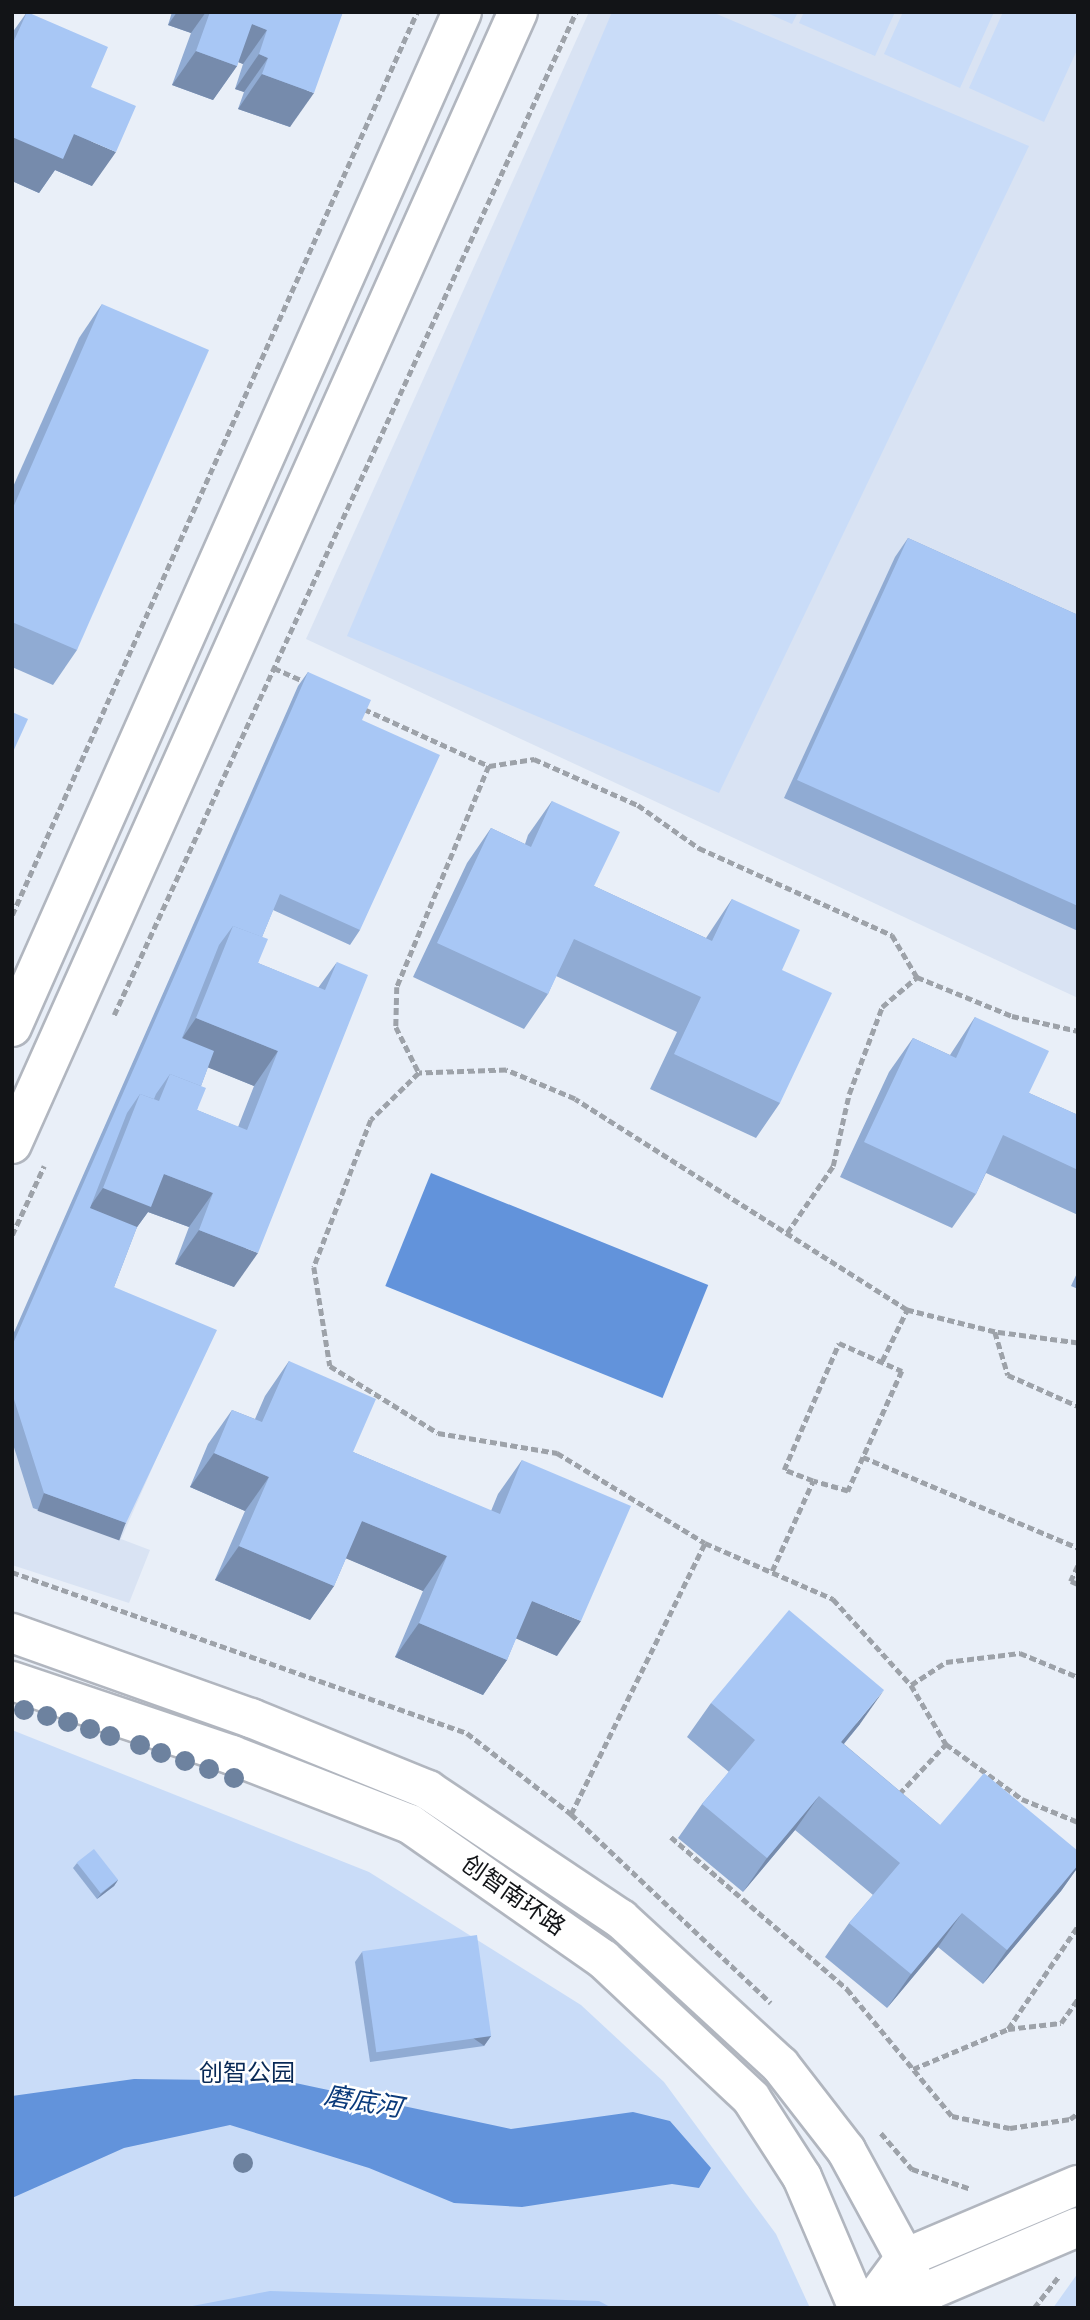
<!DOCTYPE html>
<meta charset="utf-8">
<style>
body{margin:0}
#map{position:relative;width:1090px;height:2320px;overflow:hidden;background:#e9eff8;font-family:"Nunito Sans","Noto Sans SC",sans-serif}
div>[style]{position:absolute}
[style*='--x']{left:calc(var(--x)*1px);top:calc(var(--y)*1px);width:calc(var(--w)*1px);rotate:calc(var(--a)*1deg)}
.built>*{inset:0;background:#d9e3f3}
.green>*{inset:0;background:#c9dcf8}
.water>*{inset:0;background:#6293db;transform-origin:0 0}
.path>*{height:4.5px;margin-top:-2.25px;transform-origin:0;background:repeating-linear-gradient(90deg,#9da2a9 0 7px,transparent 0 10.5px)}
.roads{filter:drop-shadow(2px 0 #b1b6bf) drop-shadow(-2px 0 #b1b6bf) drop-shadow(0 2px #b1b6bf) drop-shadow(0 -2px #b1b6bf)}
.street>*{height:38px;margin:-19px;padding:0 19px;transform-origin:19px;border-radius:19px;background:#fff}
.secondary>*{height:38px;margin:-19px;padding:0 19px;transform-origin:19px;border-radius:19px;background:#fff}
.trees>*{width:20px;height:20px;margin:-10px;border-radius:50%;background:#6d829f}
.wall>*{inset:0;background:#90abd3}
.shaded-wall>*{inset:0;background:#768bac;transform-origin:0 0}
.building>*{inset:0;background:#a8c7f5;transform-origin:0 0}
span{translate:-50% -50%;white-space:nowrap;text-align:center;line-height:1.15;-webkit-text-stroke:5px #fff;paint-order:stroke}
.street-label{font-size:24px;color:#121417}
.park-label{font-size:24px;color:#082956}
.water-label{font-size:26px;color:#0a3a7b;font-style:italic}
.frame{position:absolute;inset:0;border:14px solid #121417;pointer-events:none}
</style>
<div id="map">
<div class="built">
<i style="clip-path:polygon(589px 12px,1078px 12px,1078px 998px,306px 639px)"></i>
<i style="clip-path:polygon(39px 1275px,207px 1344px,121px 1539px,150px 1550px,129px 1603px,12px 1565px,12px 1337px)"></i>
</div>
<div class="green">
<i style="clip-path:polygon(612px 12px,712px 12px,1029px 146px,719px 793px,347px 636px)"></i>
<i style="clip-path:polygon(765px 12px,798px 12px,792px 24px)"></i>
<i style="clip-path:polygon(804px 12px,895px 12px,875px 56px,799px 23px)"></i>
<i style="clip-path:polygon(903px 12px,994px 12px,960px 88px,884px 54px)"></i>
<i style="clip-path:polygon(1003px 12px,1078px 12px,1078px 48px,1044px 122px,969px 88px)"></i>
<i style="clip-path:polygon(12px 1730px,369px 1872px,581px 2005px,664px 2082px,776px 2234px,810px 2308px,12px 2308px)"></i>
<i style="clip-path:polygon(1078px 2273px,1078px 2308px,1053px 2308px)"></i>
</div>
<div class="water">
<i style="left:431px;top:1173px;width:299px;height:122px;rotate:22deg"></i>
<i style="clip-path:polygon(134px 2079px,286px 2081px,511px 2129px,633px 2112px,670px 2121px,711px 2168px,699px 2188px,672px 2184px,522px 2207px,454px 2203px,369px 2168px,230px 2125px,124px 2148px,12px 2198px,12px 2096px)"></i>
</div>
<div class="path">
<i style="--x:274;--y:668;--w:34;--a:24"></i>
<i style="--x:364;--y:709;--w:137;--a:24.5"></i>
<i style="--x:489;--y:766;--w:239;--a:112.6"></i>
<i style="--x:397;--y:987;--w:40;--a:91.4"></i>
<i style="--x:396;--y:1027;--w:51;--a:63.4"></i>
<i style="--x:489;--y:766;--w:46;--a:-8.8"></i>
<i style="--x:534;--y:759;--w:114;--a:23.9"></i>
<i style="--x:638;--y:805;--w:75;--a:35.2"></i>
<i style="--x:699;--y:848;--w:212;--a:24.3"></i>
<i style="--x:892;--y:935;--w:49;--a:59.2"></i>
<i style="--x:917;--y:977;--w:103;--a:22.3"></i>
<i style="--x:1012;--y:1016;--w:68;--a:12.8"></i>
<i style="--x:12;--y:915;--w:990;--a:-65.84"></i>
<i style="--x:114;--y:1015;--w:1104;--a:-65.27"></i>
<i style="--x:787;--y:1233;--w:81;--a:-55.5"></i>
<i style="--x:833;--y:1166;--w:74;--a:-77.5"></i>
<i style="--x:849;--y:1094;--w:93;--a:-69.2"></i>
<i style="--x:882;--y:1007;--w:46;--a:-40.6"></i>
<i style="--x:12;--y:1235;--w:76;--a:-65.1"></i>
<i style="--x:995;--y:1332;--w:45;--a:73.2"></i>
<i style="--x:1008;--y:1375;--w:77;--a:23.9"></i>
<i style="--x:1078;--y:1343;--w:84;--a:-172.5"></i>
<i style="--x:995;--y:1332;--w:91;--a:-166"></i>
<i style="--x:907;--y:1310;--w:393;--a:-147.6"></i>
<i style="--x:575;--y:1099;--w:75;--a:-157.2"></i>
<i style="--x:506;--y:1070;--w:87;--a:178"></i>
<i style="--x:419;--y:1073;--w:67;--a:135.6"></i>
<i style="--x:371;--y:1120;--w:158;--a:111.2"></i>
<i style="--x:314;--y:1267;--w:100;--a:80.8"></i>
<i style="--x:330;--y:1366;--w:127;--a:31.8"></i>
<i style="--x:438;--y:1433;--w:121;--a:9.5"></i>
<i style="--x:557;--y:1453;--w:173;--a:31.3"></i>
<i style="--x:705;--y:1543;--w:140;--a:23.6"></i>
<i style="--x:833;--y:1599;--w:116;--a:47.8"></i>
<i style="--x:911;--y:1685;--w:69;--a:59.3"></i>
<i style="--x:946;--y:1744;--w:94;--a:35.9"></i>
<i style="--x:1022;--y:1799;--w:61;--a:22.3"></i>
<i style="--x:882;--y:1361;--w:57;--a:-63.9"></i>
<i style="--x:863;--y:1457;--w:233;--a:22.9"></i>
<i style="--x:1078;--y:1566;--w:17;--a:115"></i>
<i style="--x:1071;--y:1581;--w:8;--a:23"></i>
<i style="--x:772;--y:1571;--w:99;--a:-65.5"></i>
<i style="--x:813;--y:1481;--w:31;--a:-159"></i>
<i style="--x:784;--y:1470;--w:138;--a:-66.6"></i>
<i style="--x:839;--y:1343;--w:69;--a:24"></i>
<i style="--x:902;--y:1371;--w:132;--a:114.2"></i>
<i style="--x:848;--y:1491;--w:36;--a:-164"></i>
<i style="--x:12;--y:1572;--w:483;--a:19.5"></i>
<i style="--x:467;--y:1733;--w:132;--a:37.9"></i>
<i style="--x:571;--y:1814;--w:275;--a:43.4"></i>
<i style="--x:911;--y:1685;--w:42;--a:-33.3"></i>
<i style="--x:946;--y:1662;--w:75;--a:-6.9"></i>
<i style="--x:1020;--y:1653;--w:63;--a:22.5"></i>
<i style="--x:899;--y:1794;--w:69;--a:-46.8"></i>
<i style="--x:571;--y:1814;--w:302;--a:-63.7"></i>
<i style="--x:671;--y:1837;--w:233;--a:40.8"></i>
<i style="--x:847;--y:1989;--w:165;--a:50.4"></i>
<i style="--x:952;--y:2116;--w:59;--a:11.7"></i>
<i style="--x:1010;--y:2128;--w:61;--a:-8.5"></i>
<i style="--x:1070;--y:2119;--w:10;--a:-37"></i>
<i style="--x:1008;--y:2029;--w:53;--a:-6.5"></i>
<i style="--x:1061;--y:2023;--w:29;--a:-55"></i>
<i style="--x:913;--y:2069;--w:103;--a:-22.8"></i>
<i style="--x:1008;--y:2029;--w:125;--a:-55.8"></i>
<i style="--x:881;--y:2133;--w:48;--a:49.3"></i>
<i style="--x:912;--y:2169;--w:62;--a:18.7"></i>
<i style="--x:1034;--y:2308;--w:41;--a:-52"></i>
</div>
<div class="roads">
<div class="street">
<i style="--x:12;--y:1027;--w:1110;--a:-66.09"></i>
<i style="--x:12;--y:1144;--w:1240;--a:-65.92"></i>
</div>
<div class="secondary">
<i style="--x:12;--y:1633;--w:254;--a:19.6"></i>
<i style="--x:251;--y:1718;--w:191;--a:22.1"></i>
<i style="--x:428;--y:1790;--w:232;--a:33.8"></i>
<i style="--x:621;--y:1919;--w:216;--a:42.6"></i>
<i style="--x:780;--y:2065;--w:108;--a:52.2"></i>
<i style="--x:846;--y:2150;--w:123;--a:61.4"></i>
<i style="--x:905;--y:2258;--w:53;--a:70.2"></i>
<i style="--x:12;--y:1681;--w:232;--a:18.6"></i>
<i style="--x:232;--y:1755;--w:191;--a:21.2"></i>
<i style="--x:410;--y:1824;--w:236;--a:35"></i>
<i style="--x:603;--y:1959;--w:203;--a:43.2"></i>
<i style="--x:751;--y:2098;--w:94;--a:57.2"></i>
<i style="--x:802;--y:2177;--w:142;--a:66.9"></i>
<i style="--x:895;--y:2305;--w:199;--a:-23.1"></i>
<i style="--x:868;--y:2308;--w:62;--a:-53.5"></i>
<i style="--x:905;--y:2258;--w:188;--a:-22.9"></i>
</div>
</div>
<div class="trees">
<i style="left:24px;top:1710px"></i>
<i style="left:47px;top:1716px"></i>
<i style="left:68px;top:1722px"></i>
<i style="left:90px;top:1729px"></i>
<i style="left:110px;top:1736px"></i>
<i style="left:140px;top:1745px"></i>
<i style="left:161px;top:1753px"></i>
<i style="left:185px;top:1761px"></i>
<i style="left:209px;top:1769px"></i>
<i style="left:234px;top:1778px"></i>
<i style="left:243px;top:2163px"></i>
</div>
<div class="wall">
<i style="clip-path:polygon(27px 12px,91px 87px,92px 186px,55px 170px,39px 193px,12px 181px,12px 33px)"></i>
<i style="clip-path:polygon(172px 12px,343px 12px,290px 127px,238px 109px,244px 92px,235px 89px,243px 64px,238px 62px,237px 66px,213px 100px,172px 85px,191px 33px,168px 25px)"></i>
<i style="clip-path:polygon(102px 304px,77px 650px,53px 685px,12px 667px,12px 489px,79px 338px)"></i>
<i style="clip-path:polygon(908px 538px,1078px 615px,1078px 931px,784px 798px,895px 557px)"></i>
<i style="clip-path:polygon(evenodd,308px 672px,362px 720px,360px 930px,350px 945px,273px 910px,262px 937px,258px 963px,318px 988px,337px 962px,234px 1287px,175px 1264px,189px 1227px,148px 1212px,137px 1227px,114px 1287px,126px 1523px,116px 1538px,33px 1508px,12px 1441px,12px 1337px,298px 686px,308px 672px,208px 1067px,254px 1086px,238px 1127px,197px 1110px,201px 1086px,208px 1067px)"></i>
<i style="clip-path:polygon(552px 801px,594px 886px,706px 938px,732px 899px,782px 970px,780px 1103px,756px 1138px,650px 1089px,677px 1032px,556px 976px,548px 994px,524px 1029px,413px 977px,467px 863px,491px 828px,525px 844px,528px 835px)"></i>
<i style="clip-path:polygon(975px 1017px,1029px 1093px,1078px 1115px,1078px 1215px,986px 1173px,976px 1194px,952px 1228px,840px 1177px,889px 1072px,913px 1038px,950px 1055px)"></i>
<i style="clip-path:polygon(1078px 1271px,1078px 1289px,1071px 1286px)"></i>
<i style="clip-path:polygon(289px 1361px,353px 1452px,491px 1511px,498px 1494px,522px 1460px,557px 1656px,516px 1638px,507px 1660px,483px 1695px,395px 1657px,423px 1591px,346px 1558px,334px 1586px,310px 1620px,215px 1580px,245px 1511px,190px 1487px,208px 1444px,232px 1410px,255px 1419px,265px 1396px)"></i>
<i style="clip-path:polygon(711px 1703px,860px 1724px,844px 1744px,940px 1825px,1078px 1851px,1078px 1867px,1061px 1891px,983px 1984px,938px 1947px,887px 2008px,825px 1957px,849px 1923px,873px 1895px,795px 1830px,743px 1892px,678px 1838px,702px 1804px,729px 1772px,687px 1737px)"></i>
<i style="clip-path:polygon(77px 1863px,118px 1880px,114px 1886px,97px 1899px,73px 1868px)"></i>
<i style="clip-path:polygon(362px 1952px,491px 2036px,484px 2046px,370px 2062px,355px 1962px)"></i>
</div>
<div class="shaded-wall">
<i style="clip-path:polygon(177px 12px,206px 12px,191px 33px,168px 25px)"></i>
<i style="clip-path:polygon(252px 24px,267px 30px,243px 64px,228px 58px)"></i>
<i style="clip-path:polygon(196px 51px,237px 66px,213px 100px,172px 85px)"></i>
<i style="clip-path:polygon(259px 54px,268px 58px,244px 92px,235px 89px)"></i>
<i style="clip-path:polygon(262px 74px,314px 93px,290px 127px,238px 109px)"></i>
<i style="clip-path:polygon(74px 134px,116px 152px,92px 186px,55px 170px,39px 193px,12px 181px,12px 137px)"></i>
<i style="clip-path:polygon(196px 1018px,278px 1051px,254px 1086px,172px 1053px)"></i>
<i style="clip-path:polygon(164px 1174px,213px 1193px,189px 1227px,148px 1212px,127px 1241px,79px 1222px,103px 1188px)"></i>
<i style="clip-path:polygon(199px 1230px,258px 1253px,234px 1287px,175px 1264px)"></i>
<i style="clip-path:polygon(214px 1453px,269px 1477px,245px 1511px,190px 1487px)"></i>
<i style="left:44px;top:1493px;width:87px;height:19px;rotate:20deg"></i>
<i style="clip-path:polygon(362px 1521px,447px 1556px,423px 1591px,338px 1555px)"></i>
<i style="clip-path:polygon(239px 1546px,334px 1586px,310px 1620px,215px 1580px)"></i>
<i style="clip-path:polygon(532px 1601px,581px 1621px,557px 1656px,508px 1635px)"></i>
<i style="clip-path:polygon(419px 1623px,507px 1660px,483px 1695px,395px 1657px)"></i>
<i style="clip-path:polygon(884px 1690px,860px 1724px,817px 1776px,841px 1742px)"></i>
<i style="clip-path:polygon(819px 1796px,795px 1830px,743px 1892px,767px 1858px)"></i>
<i style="clip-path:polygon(1078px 1865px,1078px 1867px,1061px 1891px,983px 1984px,1007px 1950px)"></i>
<i style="clip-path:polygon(118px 1880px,114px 1886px,97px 1899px,101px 1894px)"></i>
<i style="clip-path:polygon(962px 1913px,938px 1947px,887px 2008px,911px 1974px)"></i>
<i style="left:491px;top:2036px;width:12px;height:115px;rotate:125deg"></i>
</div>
<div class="building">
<i style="clip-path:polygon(27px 12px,108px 47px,91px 87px,136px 106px,116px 152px,74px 134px,63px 159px,12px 137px,12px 45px)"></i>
<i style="clip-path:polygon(210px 12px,343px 12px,314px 93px,262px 74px,268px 58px,259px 54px,267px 30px,252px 24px,237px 66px,196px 51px)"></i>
<i style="clip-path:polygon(102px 304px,209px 350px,77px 650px,12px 622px,12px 510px)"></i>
<i style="clip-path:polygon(908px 538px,1078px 615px,1078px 906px,797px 780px)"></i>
<i style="clip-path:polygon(308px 672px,371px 700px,362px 720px,440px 755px,360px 930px,280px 894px,262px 937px,233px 926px,219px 945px,182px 1038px,214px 1051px,201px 1086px,170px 1074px,156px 1094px,154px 1099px,140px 1094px,127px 1113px,90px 1208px,137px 1227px,114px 1287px,217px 1330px,126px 1523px,44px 1493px,12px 1393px,12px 1346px)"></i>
<i style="clip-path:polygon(12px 712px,28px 719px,12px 754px)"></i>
<i style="clip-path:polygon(552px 801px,620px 832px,594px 886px,712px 941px,732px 899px,800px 930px,782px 970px,832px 993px,780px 1103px,674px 1054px,701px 997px,574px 939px,548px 994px,437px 943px,491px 828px,531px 847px)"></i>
<i style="clip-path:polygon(233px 926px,268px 939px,258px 963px,325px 990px,337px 962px,368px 975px,258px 1253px,199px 1230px,213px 1193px,164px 1174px,151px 1207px,103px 1188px,140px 1094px,159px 1101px,170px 1074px,206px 1088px,197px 1110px,247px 1130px,278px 1051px,196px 1018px)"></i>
<i style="clip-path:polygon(975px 1017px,1049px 1051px,1029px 1093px,1078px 1115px,1078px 1170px,1003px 1135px,976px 1194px,864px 1142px,913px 1038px,956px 1058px)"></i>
<i style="clip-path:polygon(289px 1361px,376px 1399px,353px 1452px,500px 1514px,522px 1460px,631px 1506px,581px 1621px,532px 1601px,507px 1660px,419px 1623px,447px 1556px,362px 1521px,334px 1586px,239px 1546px,269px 1477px,214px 1453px,232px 1410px,262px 1422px)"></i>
<i style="clip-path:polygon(789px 1610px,884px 1690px,841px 1742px,940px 1825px,984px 1773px,1078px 1851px,1078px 1865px,1007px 1950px,962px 1913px,911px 1974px,849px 1923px,900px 1863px,819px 1796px,767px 1858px,702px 1804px,755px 1740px,711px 1703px)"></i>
<i style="left:94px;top:1849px;width:39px;height:22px;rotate:52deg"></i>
<i style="left:477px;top:1935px;width:102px;height:116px;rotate:82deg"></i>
<i style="clip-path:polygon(270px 2291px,599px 2301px,612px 2308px,182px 2308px)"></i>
</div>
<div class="street-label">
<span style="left:513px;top:1896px;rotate:35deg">创智南环路</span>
</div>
<div class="park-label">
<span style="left:247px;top:2074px">创智公园</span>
</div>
<div class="water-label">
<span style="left:363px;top:2102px;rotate:10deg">磨底河</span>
</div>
<div class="frame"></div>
</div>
